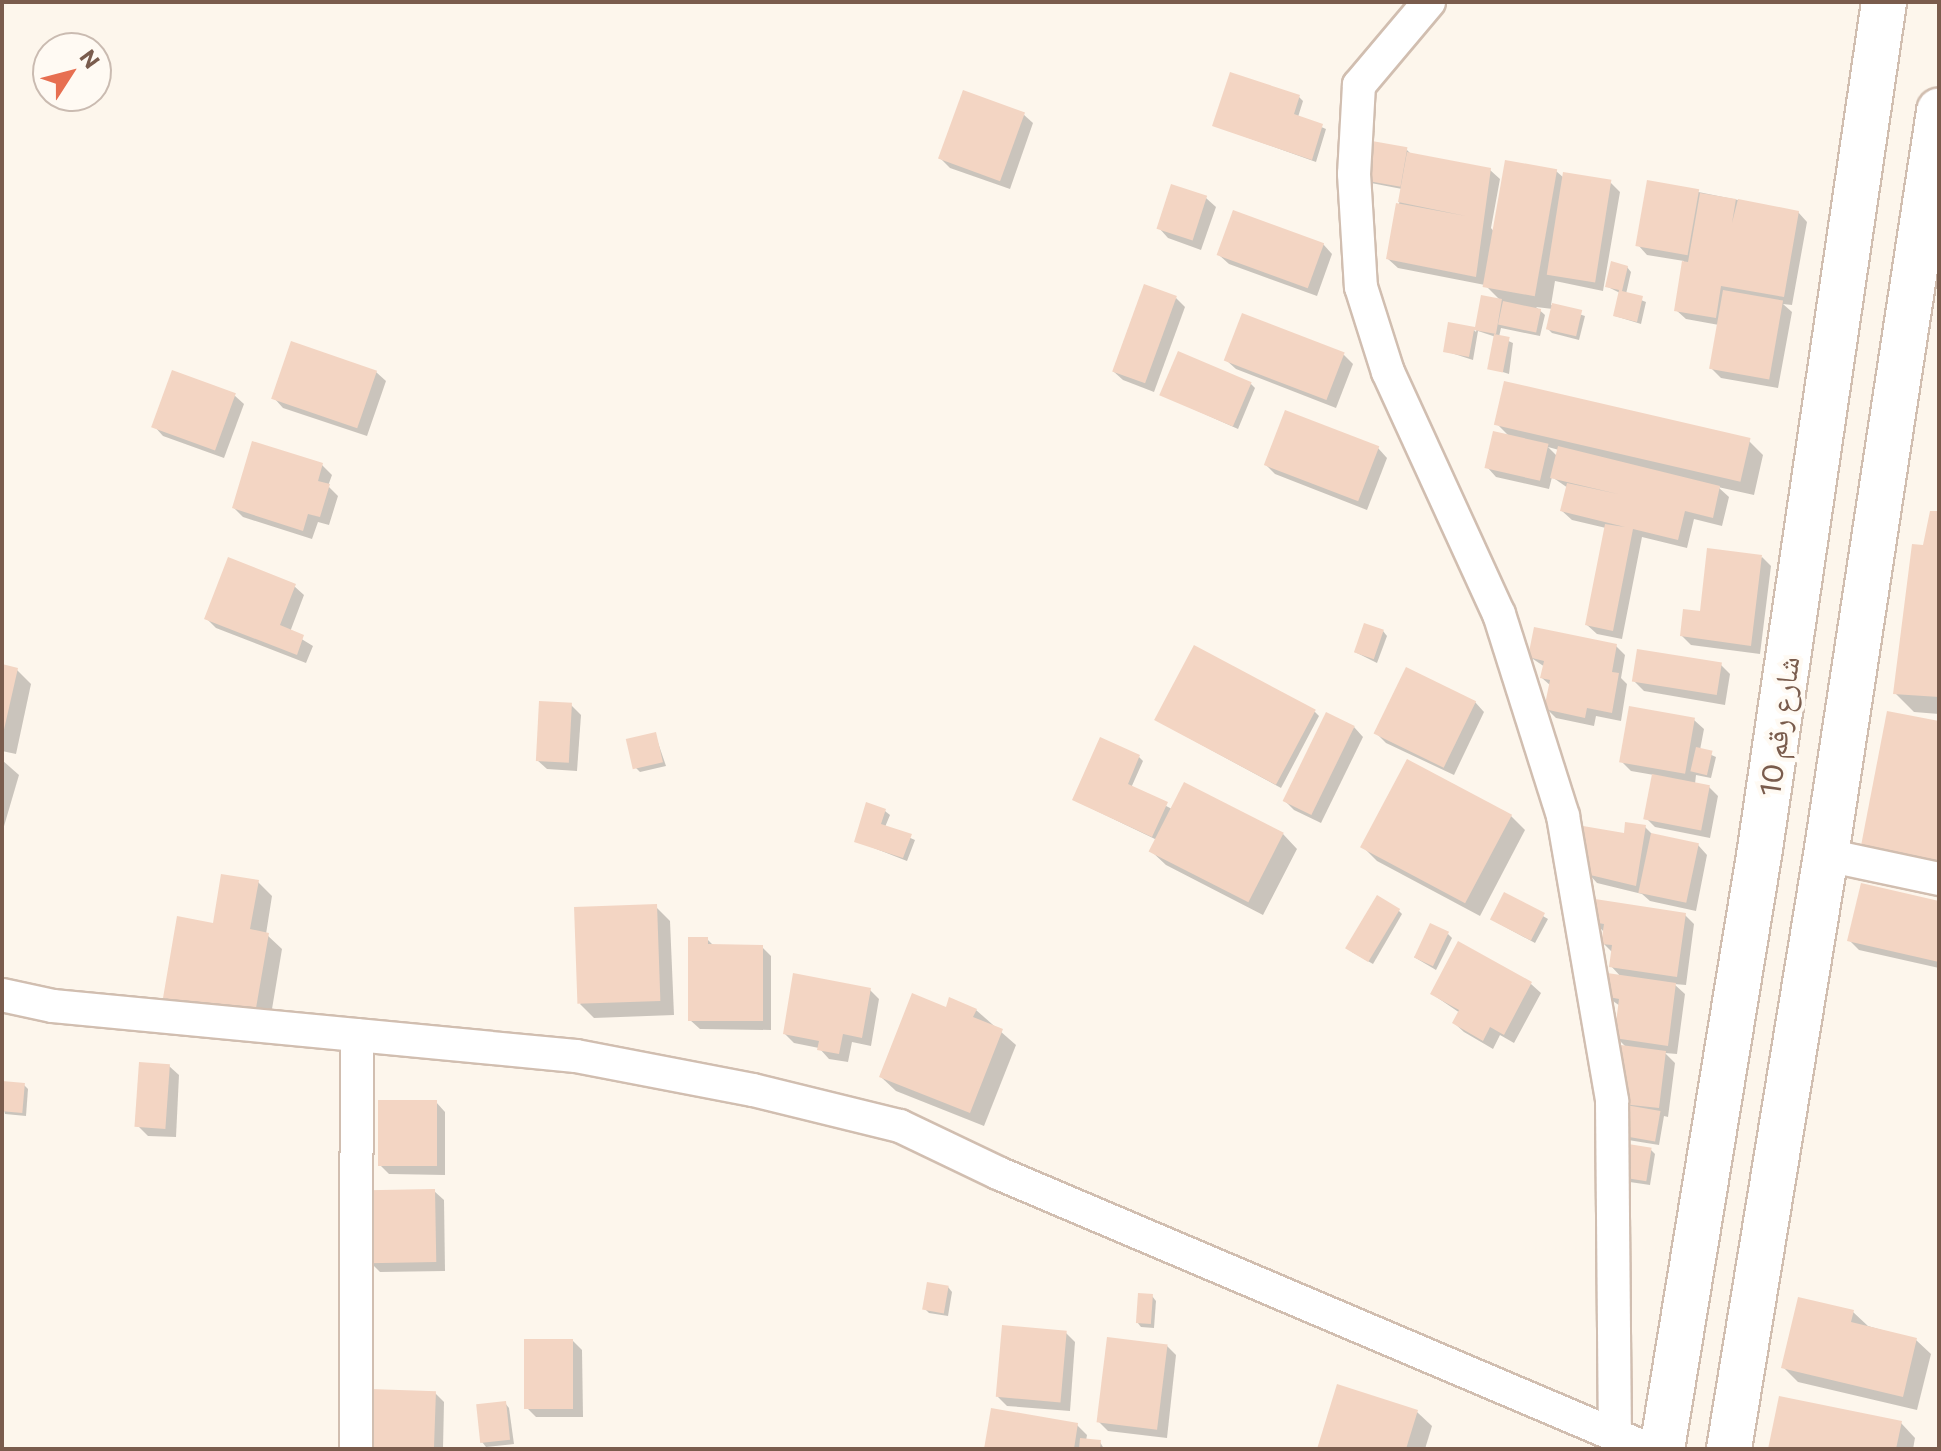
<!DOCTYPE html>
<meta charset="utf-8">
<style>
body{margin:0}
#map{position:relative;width:1941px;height:1451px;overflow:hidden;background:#fdf6ec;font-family:Commissioner,"Noto Naskh Arabic",sans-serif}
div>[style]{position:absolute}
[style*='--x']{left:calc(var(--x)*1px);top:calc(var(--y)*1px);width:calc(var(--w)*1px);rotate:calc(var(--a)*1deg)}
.shadow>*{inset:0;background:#0003}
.building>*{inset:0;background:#f3d5c3;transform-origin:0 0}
.roads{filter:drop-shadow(2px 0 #d1beb0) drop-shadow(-2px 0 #d1beb0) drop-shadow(0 2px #d1beb0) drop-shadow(0 -2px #d1beb0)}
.street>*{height:32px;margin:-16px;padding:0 16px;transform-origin:16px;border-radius:16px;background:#fff}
.secondary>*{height:44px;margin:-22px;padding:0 22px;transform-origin:22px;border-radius:22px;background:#fff}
span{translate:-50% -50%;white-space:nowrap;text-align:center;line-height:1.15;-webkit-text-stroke:8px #fffaf3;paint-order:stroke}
.street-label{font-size:30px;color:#7a5c4d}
.frame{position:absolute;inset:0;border:4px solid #7a5c4d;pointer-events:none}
.north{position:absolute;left:32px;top:32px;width:80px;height:80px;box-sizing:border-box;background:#fffaf3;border:2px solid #cabbb1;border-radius:50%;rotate:54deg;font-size:22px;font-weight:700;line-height:32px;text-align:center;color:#7a5c4d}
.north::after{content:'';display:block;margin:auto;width:28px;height:36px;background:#e76f51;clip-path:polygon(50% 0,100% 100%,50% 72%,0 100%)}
</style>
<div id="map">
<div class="shadow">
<i style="clip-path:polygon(1299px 97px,1303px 101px,1298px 117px,1326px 129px,1316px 162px,1215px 126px)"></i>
<i style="clip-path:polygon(1023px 114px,1033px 123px,1010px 189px,950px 168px,941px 159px)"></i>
<i style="clip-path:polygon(1406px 149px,1411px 154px,1490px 170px,1500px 179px,1491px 228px,1495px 233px,1556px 171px,1564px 178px,1610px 182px,1620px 192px,1603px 291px,1555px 281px,1551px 305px,1585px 316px,1579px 340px,1552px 333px,1548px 329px,1553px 309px,1536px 307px,1545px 315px,1540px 336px,1501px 328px,1499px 337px,1513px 343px,1509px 374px,1490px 368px,1496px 337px,1478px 331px,1473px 360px,1445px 351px,1473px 329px,1476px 332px,1482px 298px,1501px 301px,1485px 285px,1398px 268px,1388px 259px,1402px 189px,1371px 183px,1367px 179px)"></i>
<i style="clip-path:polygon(1649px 182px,1798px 212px,1807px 222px,1792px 305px,1783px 304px,1792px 312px,1778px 388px,1721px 378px,1712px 369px,1719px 325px,1686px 319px,1676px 310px,1684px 261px,1647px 255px,1638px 245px)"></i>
<i style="clip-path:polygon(1206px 198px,1216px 207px,1201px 250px,1168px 238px,1159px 228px)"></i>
<i style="clip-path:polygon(1323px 244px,1332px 254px,1317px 296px,1229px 264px,1219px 255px)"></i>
<i style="clip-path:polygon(1627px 267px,1631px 272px,1626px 294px,1646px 302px,1641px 324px,1615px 316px,1620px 293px,1608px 287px)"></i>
<i style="clip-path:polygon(1176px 298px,1185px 307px,1154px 392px,1123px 380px,1113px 371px)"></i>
<i style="clip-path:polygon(292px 344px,376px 372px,386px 381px,367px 436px,283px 408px,274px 398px)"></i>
<i style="clip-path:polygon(1344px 355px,1353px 364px,1336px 408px,1236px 369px,1226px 360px)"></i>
<i style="clip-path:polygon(1251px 384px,1255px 388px,1238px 429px,1162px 395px)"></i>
<i style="clip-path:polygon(234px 395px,244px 404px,224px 458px,163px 436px,154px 426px)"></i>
<i style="clip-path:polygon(evenodd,1497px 424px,1749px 441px,1763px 455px,1754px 495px,1718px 487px,1729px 497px,1722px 526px,1694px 519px,1687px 548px,1642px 537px,1622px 639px,1597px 634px,1587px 625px,1606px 528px,1572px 520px,1562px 511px,1568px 488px,1552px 477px,1549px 489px,1496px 477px,1487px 467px,1510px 437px,1497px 424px,1548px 447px,1559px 450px,1557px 456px,1548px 447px)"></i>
<i style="clip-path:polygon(1378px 448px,1387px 458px,1367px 510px,1275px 474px,1266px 465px)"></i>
<i style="clip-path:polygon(322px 465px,332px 475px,328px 486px,338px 496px,329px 525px,318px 522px,312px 539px,243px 517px,234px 508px)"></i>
<i style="clip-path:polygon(1939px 513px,1939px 714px,1914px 712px,1895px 693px,1925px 548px)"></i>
<i style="clip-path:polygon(1762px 557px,1771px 566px,1760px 654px,1691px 645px,1682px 636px)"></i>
<i style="clip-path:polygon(294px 586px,304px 595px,290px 632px,313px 646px,306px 663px,216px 628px,206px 618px)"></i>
<i style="clip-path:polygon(1383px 631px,1387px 636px,1377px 663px,1355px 652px)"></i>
<i style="clip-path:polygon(1616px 646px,1625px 655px,1621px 678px,1627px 684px,1621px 721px,1596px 716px,1594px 726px,1556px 718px,1547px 709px,1551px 686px,1542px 678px,1545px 667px,1530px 657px)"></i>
<i style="clip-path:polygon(1721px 665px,1730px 674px,1725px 705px,1644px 691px,1634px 681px)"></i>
<i style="clip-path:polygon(2px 666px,17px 670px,31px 684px,16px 754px,2px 751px)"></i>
<i style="clip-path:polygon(1475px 702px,1484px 712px,1454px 775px,1386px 743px,1377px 734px)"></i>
<i style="clip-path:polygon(571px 705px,581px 715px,577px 771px,547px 769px,537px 760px)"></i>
<i style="clip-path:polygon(1315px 712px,1319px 716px,1281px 788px,1156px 720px)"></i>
<i style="clip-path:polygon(1694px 720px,1704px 729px,1700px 750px,1716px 757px,1711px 778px,1696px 775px,1695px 784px,1709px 787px,1718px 796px,1710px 838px,1655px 827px,1646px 818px,1654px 775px,1631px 771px,1621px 761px)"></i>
<i style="clip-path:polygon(1354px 727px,1363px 737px,1321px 823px,1294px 810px,1285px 801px)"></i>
<i style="clip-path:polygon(655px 734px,666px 766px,640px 772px,636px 768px)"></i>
<i style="clip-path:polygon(1139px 757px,1143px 761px,1131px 788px,1172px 809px,1283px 834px,1297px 849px,1263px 915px,1166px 865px,1151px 851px,1157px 840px,1074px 800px)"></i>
<i style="clip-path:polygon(2px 760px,19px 775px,2px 833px)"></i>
<i style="clip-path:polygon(885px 811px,890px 815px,885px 827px,915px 840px,907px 861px,856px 841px)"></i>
<i style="clip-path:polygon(1511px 816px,1525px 830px,1480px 916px,1377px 861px,1363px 847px)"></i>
<i style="clip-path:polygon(1645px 827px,1654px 836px,1698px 845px,1707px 855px,1696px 911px,1650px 901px,1642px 894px,1597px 883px,1588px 873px,1625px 835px)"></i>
<i style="clip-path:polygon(258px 882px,272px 896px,266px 934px,282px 949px,269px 1027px,179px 1012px,165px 997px,214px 925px)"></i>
<i style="clip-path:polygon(1505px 894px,1548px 919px,1535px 943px,1496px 922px)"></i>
<i style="clip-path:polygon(1939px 903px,1939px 968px,1859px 950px,1850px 941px)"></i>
<i style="clip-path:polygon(656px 907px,670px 921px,674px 1015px,594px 1018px,580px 1004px)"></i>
<i style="clip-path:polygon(1398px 910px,1402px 914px,1373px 964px,1352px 952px)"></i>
<i style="clip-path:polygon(1685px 915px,1694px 924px,1686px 985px,1674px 984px,1685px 994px,1677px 1054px,1665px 1053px,1675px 1063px,1668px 1117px,1664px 1116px,1659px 1145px,1628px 1140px,1619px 1077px,1627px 1048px,1616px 1037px,1620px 1006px,1606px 996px,1622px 978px,1611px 966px,1613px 953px,1603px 943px,1603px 931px,1594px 921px)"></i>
<i style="clip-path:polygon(1448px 934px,1452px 938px,1436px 970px,1414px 957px)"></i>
<i style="clip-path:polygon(707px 939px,714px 946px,762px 947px,771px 956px,771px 1030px,700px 1029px,690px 1020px)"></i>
<i style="clip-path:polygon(1459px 944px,1531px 984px,1541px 993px,1514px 1043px,1500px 1035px,1493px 1049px,1464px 1032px,1454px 1023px,1460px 1013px,1432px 994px)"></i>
<i style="clip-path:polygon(870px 990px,879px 999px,871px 1046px,852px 1042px,848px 1062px,829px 1059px,819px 1048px,794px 1043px,785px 1034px)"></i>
<i style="clip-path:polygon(947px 1009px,976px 1010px,1016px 1045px,984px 1126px,896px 1091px,881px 1077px)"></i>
<i style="clip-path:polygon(169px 1066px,179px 1075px,176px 1137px,148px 1136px,139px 1127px)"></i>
<i style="clip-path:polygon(24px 1085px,28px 1089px,26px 1116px,5px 1114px,2px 1101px)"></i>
<i style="clip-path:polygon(436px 1102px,445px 1112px,445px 1175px,389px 1174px,380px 1165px)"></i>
<i style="clip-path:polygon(1651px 1150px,1655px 1154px,1650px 1185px,1623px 1181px)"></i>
<i style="clip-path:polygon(434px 1191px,444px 1200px,445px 1271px,380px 1272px,370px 1262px)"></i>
<i style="clip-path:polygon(948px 1287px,952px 1292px,948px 1316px,929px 1313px,925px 1309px)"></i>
<i style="clip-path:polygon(1152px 1296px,1156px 1301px,1154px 1328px,1141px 1327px,1137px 1322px)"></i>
<i style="clip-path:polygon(1853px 1312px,1868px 1326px,1916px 1340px,1931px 1354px,1917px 1410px,1798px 1382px,1783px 1367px)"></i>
<i style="clip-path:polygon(1066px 1333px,1075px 1342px,1070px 1411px,1007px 1406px,998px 1397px)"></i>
<i style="clip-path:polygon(573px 1341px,582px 1350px,583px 1417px,536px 1417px,527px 1408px)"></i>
<i style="clip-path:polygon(1167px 1346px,1176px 1355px,1167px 1438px,1108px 1431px,1099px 1422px)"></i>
<i style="clip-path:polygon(435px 1393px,444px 1402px,443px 1449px,371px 1449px)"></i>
<i style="clip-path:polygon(505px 1403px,509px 1408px,514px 1444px,486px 1447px,482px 1442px)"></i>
<i style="clip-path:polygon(1417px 1412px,1432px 1426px,1425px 1449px,1319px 1449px)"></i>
<i style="clip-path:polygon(1901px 1423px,1915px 1438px,1913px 1449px,1770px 1449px)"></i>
<i style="clip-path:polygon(1077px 1425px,1087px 1435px,1086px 1441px,1100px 1442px,1104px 1449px,986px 1449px)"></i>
</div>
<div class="building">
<i style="clip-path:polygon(1230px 72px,1300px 95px,1294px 114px,1323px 124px,1312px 160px,1212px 126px)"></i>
<i style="left:963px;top:90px;width:66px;height:73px;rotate:20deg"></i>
<i style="left:1372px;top:141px;width:36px;height:40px;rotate:10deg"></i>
<i style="clip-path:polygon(1407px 152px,1491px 168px,1476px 277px,1386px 259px,1396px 203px,1466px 216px,1398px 202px)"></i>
<i style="left:1505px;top:160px;width:53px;height:129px;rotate:10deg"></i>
<i style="left:1563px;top:172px;width:49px;height:104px;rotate:9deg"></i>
<i style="left:1647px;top:180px;width:53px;height:67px;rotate:10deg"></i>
<i style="left:1171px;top:184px;width:38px;height:47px;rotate:18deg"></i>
<i style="clip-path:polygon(1700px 193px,1736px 199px,1732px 223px,1738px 199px,1799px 211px,1784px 297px,1721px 286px,1716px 318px,1674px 311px,1682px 261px,1688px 262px)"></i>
<i style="left:1233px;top:210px;width:97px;height:48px;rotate:20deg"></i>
<i style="clip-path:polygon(1611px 261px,1628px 266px,1622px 291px,1643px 296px,1637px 322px,1613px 316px,1619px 290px,1605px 287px)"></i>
<i style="left:1144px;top:284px;width:35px;height:93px;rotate:20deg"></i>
<i style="left:1723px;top:290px;width:61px;height:80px;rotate:10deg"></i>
<i style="clip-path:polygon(1481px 295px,1502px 299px,1496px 334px,1474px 330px,1469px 357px,1443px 352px,1448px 322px,1475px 327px)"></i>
<i style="left:1503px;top:301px;width:39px;height:24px;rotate:12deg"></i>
<i style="left:1552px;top:303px;width:31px;height:27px;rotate:13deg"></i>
<i style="left:1242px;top:313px;width:110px;height:51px;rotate:21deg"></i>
<i style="left:1494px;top:334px;width:16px;height:36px;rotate:11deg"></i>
<i style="left:291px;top:341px;width:91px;height:61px;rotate:19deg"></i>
<i style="left:1178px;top:351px;width:80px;height:48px;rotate:23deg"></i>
<i style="left:172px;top:370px;width:68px;height:61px;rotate:20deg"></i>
<i style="left:1504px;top:381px;width:253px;height:45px;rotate:13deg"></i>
<i style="left:1285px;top:410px;width:101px;height:59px;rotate:21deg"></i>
<i style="left:1493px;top:431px;width:57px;height:38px;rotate:13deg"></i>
<i style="clip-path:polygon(252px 441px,323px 463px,318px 481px,330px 484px,320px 517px,308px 514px,303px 531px,232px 508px)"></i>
<i style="clip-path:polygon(1558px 446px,1720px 486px,1713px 518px,1685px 511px,1678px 540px,1633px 529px,1613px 631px,1585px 625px,1605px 524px,1625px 527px,1560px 511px,1567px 483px,1618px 494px,1550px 478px)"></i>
<i style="clip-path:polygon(1930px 511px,1939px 511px,1939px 697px,1893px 694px,1912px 544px,1923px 545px)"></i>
<i style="clip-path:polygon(1707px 548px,1762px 555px,1751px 646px,1680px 636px,1683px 609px,1700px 611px)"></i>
<i style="clip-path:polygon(228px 557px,296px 584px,280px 625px,304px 635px,297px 655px,204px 619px)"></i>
<i style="left:1364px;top:623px;width:21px;height:31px;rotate:19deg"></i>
<i style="clip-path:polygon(1534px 627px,1617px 644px,1612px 672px,1619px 673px,1612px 713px,1587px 708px,1585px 718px,1544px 709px,1550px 680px,1540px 678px,1544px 661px,1528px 657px)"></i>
<i style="left:1194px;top:645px;width:138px;height:85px;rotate:28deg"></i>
<i style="left:1637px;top:649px;width:86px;height:33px;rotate:9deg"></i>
<i style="clip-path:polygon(2px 664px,18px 668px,3px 734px,2px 734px)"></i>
<i style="left:1406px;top:667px;width:78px;height:74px;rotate:26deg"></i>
<i style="left:539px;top:701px;width:33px;height:60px;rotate:3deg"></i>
<i style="left:1629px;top:706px;width:67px;height:57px;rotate:10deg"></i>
<i style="clip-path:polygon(1887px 711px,1939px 721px,1939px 867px,1860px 851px)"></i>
<i style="left:1326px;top:712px;width:32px;height:99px;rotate:26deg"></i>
<i style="left:656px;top:732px;width:31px;height:31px;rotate:77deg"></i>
<i style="clip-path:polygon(1100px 737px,1140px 755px,1128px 784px,1168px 802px,1152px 837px,1072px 800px)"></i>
<i style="left:1696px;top:747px;width:17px;height:25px;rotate:13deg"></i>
<i style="left:1407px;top:759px;width:119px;height:100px;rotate:28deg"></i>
<i style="left:1652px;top:774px;width:59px;height:46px;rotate:11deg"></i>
<i style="left:1184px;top:782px;width:112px;height:78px;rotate:27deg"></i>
<i style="clip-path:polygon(866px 802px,886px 809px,881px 824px,912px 834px,903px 858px,854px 842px)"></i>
<i style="clip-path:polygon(1625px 822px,1646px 825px,1636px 886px,1586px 874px,1583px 826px,1624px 833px)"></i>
<i style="left:1651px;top:833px;width:49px;height:61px;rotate:12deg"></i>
<i style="clip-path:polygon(221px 874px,259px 880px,250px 929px,269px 933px,255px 1014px,163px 998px,177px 916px,213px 923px)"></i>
<i style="clip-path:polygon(1861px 883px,1939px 901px,1939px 962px,1847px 941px)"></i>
<i style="left:1504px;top:892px;width:46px;height:31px;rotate:27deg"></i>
<i style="left:1377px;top:895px;width:27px;height:62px;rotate:31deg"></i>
<i style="clip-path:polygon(1595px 899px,1686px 913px,1677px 977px,1609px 967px,1612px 945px,1601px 944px,1604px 924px,1592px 922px)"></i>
<i style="left:657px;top:904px;width:97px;height:83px;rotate:88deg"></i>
<i style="left:1430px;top:923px;width:21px;height:38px;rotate:25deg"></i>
<i style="clip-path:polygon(688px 937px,708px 937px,708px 944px,763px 945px,763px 1021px,688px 1021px)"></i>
<i style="clip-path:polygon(1458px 941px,1532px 982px,1504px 1035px,1490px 1027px,1483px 1041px,1452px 1023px,1459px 1010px,1430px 994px)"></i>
<i style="clip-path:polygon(793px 973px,871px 988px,862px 1038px,843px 1034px,839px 1054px,817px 1050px,819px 1041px,783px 1034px)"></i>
<i style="clip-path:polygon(1607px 973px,1676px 983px,1668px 1046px,1614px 1038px,1619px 999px,1604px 996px)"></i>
<i style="clip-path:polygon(912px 993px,946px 1007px,949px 997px,977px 1009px,973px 1017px,1003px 1029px,970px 1113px,879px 1077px)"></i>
<i style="clip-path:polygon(1621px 1045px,1666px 1051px,1659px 1108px,1622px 1104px,1625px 1079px,1616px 1078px)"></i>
<i style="left:139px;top:1062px;width:31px;height:65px;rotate:4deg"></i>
<i style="left:2px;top:1081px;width:23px;height:30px;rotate:5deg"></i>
<i style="left:378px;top:1100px;width:59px;height:66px"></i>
<i style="left:1626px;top:1105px;width:35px;height:31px;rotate:10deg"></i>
<i style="left:1622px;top:1143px;width:30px;height:34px;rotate:9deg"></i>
<i style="left:435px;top:1189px;width:73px;height:68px;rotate:89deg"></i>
<i style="left:927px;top:1282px;width:22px;height:28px;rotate:10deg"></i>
<i style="left:1138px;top:1293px;width:15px;height:30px;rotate:4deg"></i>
<i style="clip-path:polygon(1798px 1297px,1854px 1310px,1851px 1322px,1917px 1338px,1903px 1397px,1781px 1368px)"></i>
<i style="left:1002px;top:1325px;width:65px;height:72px;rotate:5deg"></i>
<i style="left:1107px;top:1337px;width:61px;height:86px;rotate:7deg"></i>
<i style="left:524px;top:1339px;width:49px;height:70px"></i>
<i style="clip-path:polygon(1337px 1384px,1418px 1410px,1406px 1449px,1317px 1449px)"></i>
<i style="left:370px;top:1389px;width:66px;height:60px;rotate:2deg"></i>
<i style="clip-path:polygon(1779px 1396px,1902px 1421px,1896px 1449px,1768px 1449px)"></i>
<i style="left:506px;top:1401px;width:39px;height:30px;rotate:84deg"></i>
<i style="clip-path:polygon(991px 1408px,1078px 1423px,1074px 1449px,984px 1449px)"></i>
<i style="clip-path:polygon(1080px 1438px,1101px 1440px,1100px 1449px,1079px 1449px)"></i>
</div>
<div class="roads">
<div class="street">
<i style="--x:1429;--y:2;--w:109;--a:130.1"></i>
<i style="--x:1359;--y:85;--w:89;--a:93.2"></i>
<i style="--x:1354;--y:174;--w:113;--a:86.5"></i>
<i style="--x:1361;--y:287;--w:89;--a:72.4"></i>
<i style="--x:1388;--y:372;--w:266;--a:65.4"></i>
<i style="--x:1499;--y:614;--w:212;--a:72.4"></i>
<i style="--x:1563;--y:816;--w:289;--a:80.2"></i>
<i style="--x:1612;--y:1101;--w:335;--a:89.5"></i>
<i style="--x:1826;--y:855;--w:116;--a:12"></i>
<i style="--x:2;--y:995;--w:52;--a:12.2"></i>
<i style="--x:53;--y:1006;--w:525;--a:5.46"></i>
<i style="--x:576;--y:1056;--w:180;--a:10.9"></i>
<i style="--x:753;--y:1090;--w:151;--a:13.8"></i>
<i style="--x:900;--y:1126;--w:109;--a:25.6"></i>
<i style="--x:998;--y:1173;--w:706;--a:23.01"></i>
<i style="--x:356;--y:1449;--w:414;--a:-89.9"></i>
</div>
<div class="secondary">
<i style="--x:1662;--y:1449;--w:608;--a:-80.72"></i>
<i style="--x:1760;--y:849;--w:856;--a:-81.67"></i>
<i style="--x:1729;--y:1449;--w:602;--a:-80.73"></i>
<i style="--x:1826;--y:855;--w:753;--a:-81.36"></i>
</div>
</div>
<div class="street-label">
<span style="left:1778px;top:726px;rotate:-82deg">شارع رقم 10</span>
</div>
<div class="frame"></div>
<div class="north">N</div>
</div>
